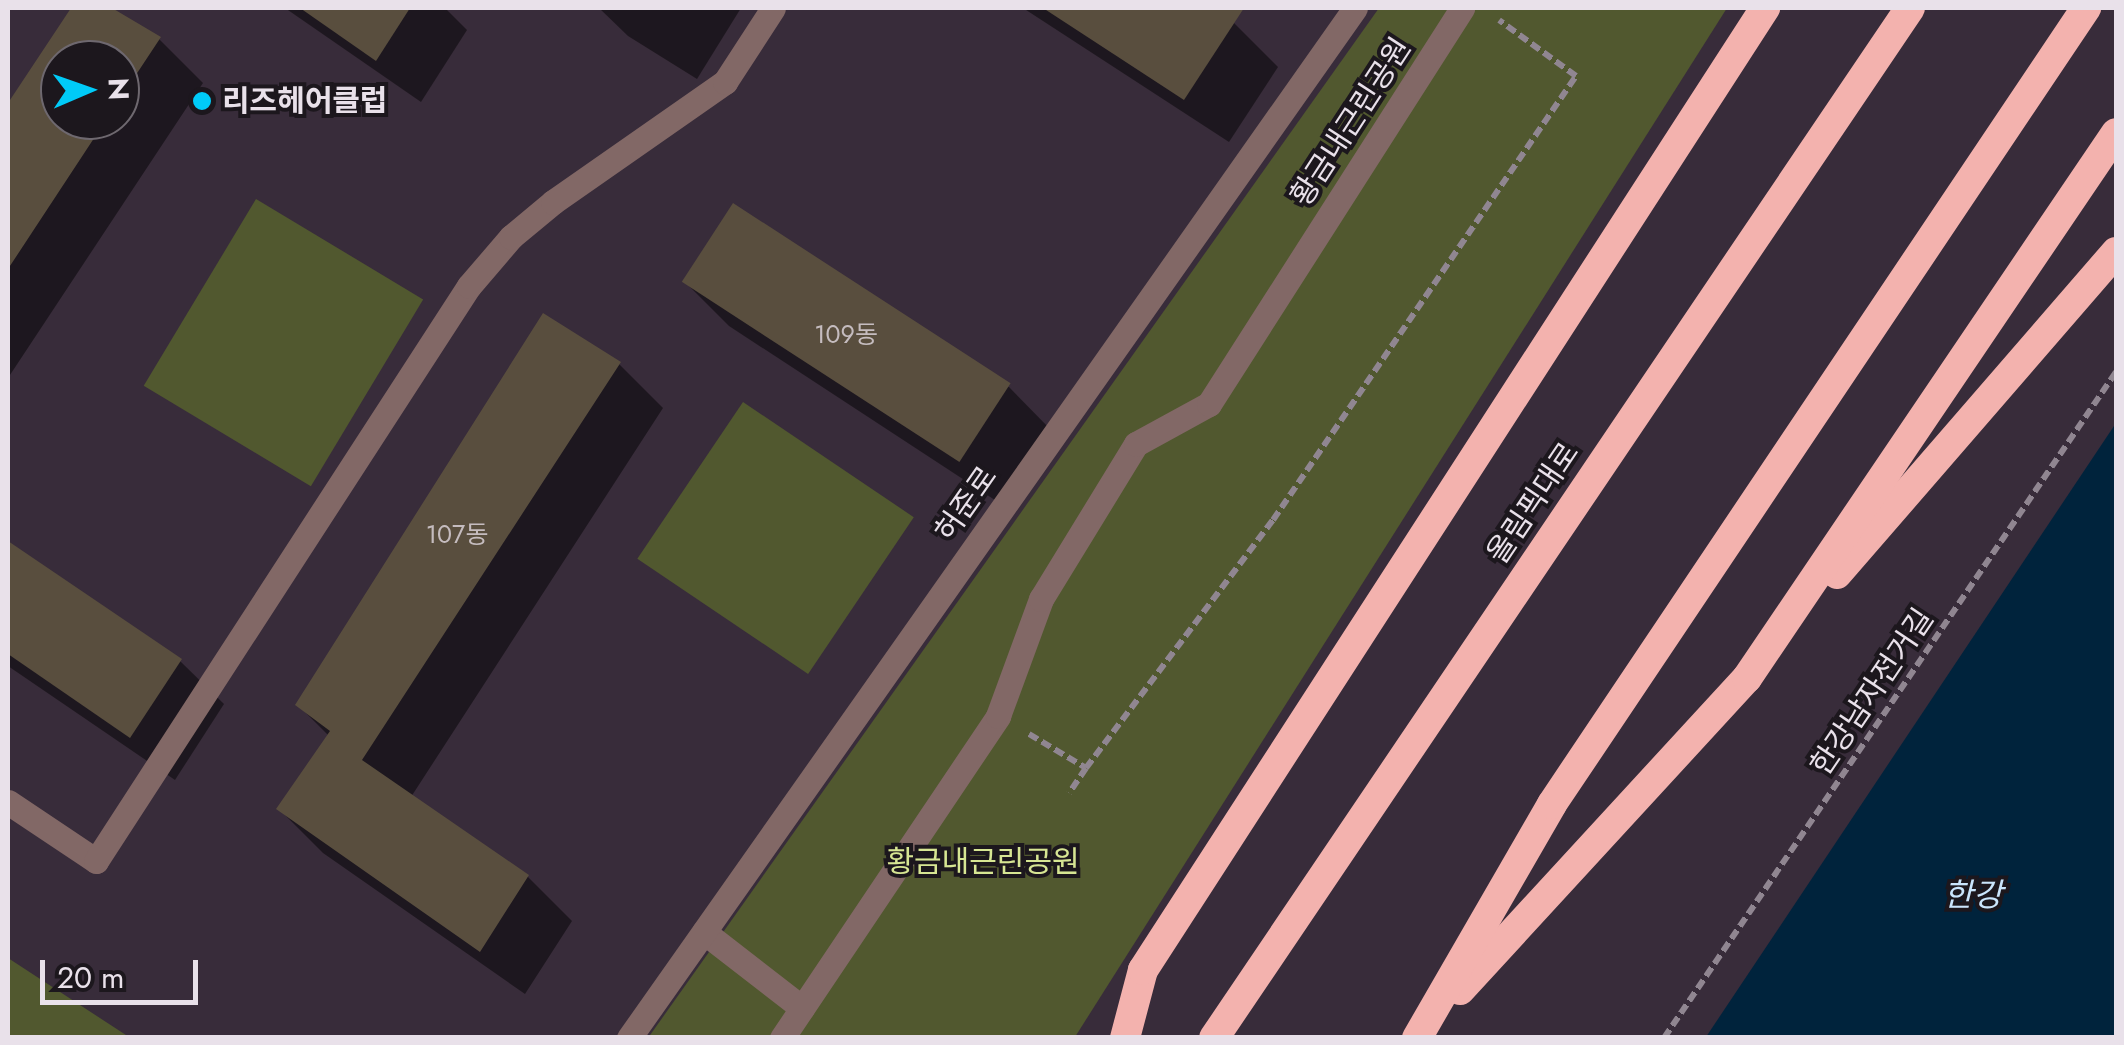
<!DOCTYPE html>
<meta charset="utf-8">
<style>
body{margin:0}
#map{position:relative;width:2124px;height:1045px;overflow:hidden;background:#382c3a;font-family:Jost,"Noto Sans KR",sans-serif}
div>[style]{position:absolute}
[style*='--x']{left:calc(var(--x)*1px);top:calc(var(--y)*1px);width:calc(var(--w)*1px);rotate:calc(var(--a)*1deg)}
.green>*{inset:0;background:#51582f;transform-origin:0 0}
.water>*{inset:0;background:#00233c}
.shadow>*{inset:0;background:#0007}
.building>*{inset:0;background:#594e3e;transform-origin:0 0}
.path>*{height:6px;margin-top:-3px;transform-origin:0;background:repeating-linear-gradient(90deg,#908691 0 10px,transparent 0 15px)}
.minor>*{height:25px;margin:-12.5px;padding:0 12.5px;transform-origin:12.5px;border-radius:12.5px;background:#826866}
.highway>*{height:30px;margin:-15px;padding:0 15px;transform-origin:15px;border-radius:15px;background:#f3b2ae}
.dots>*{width:28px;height:28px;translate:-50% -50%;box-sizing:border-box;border:5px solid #1c171d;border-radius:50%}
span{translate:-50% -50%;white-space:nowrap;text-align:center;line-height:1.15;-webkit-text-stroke:8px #1c171d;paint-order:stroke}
.number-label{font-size:25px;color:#c5bcbf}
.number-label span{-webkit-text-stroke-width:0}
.poi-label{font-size:30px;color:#e9e1ea;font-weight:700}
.left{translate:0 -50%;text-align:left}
.street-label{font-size:30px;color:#e9e1ea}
.park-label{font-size:30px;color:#d7e693}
.water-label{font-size:32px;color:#cae5fc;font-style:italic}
.frame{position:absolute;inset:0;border:10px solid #e9e1ea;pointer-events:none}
.north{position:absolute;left:40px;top:40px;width:100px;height:100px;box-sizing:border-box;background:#1c171d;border:2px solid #6e686f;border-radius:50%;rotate:88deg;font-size:28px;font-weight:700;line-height:40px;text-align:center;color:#e9e1ea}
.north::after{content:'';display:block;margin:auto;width:35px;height:45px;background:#00cbf8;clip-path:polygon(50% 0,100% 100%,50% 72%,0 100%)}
.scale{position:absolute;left:40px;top:960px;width:158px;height:45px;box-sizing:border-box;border:5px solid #e9e1ea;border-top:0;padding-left:12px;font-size:30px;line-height:35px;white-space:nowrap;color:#e9e1ea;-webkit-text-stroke:8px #1c171d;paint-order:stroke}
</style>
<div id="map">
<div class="green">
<i style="clip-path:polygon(1379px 8px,1727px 8px,1075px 1037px,648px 1038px)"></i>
<i style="left:256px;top:199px;width:195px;height:218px;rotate:31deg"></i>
<i style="left:743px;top:402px;width:206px;height:189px;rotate:34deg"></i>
<i style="clip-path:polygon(8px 958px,129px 1037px,8px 1037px)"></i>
</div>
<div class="water">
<i style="clip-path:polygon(2116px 423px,2116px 1037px,1706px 1037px)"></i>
</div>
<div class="shadow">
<i style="clip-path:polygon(evenodd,74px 8px,107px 8px,159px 39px,203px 83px,8px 378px,8px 108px,74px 8px,60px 60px,120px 60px,120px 120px,60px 120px,60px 60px)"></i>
<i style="clip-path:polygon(285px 8px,445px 8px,467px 30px,421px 102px)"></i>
<i style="clip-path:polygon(599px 8px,741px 8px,697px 79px,628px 36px)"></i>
<i style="clip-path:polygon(1023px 8px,1210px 8px,1234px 23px,1278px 67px,1229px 142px)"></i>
<i style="clip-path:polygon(685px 282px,1009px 387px,1052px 431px,1004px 506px,729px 326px)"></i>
<i style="clip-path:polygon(619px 364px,663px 408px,411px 797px,528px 877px,572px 921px,525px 994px,323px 853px,279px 809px,329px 736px,298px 705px)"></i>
<i style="clip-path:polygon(8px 544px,180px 661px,224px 704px,175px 780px,8px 666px)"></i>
</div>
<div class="building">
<i style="clip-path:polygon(71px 8px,112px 8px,161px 37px,120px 99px,120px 60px,60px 60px,60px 120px,106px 120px,8px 269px,8px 103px)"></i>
<i style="clip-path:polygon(300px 8px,410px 8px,376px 61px)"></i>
<i style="clip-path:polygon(1043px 8px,1244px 8px,1184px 100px)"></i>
<i style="left:733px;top:203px;width:331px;height:94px;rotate:33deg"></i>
<i style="clip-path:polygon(543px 313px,621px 362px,362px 760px,529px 875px,480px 952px,276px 809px,330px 731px,295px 705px)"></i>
<i style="clip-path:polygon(8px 541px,182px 659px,130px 738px,8px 654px)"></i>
</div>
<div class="path">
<i style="--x:1029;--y:734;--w:66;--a:30.8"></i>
<i style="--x:1086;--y:768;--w:30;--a:124"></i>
<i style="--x:1086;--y:768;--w:311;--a:-53"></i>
<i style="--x:1273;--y:520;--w:538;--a:-55.69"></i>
<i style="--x:1576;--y:76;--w:95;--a:-144"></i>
<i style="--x:1664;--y:1038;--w:805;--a:-55.84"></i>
</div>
<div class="minor">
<i style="--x:8;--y:802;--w:106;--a:33.8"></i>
<i style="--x:96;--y:861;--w:685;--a:-57.03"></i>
<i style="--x:469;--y:286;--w:65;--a:-49.4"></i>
<i style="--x:511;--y:237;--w:55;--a:-39.8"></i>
<i style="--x:553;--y:202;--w:210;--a:-34.9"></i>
<i style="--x:725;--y:82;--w:88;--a:-57"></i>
<i style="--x:704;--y:932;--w:124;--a:37.8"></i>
<i style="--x:629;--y:1038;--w:1260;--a:-54.82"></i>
<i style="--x:782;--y:1038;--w:388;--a:-56.1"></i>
<i style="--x:998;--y:716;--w:125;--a:-69.8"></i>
<i style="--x:1041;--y:599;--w:182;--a:-58.5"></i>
<i style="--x:1136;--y:444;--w:83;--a:-28.7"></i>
<i style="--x:1209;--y:404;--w:470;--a:-57.4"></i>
</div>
<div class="highway">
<i style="--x:1837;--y:574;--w:426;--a:-49.1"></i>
<i style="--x:1460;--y:990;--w:424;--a:-47.4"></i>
<i style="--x:1747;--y:678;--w:658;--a:-55.9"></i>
<i style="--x:1125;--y:1038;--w:70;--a:-75.2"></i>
<i style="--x:1143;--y:970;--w:1146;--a:-57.11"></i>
<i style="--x:1214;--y:1038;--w:1243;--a:-55.95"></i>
<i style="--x:1417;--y:1038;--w:270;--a:-60"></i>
<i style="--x:1552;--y:804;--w:959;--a:-56.14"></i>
</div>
<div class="dots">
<i style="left:202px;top:101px;background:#00cbf8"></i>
</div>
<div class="number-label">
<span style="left:846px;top:334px">109동</span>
<span style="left:457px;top:534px">107동</span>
</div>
<div class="poi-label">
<span class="left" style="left:222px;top:101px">리즈헤어클럽</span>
</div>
<div class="street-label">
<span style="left:1351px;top:122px;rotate:-57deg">황금내근린공원</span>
<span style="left:1533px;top:503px;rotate:-56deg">올림픽대로</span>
<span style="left:966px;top:504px;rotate:-55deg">허준로</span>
<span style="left:1872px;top:692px;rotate:-56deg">한강남자전거길</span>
</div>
<div class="park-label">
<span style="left:983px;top:862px">황금내근린공원</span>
</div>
<div class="water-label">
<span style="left:1973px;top:895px">한강</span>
</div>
<div class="frame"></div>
<div class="north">N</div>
<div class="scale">20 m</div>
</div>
